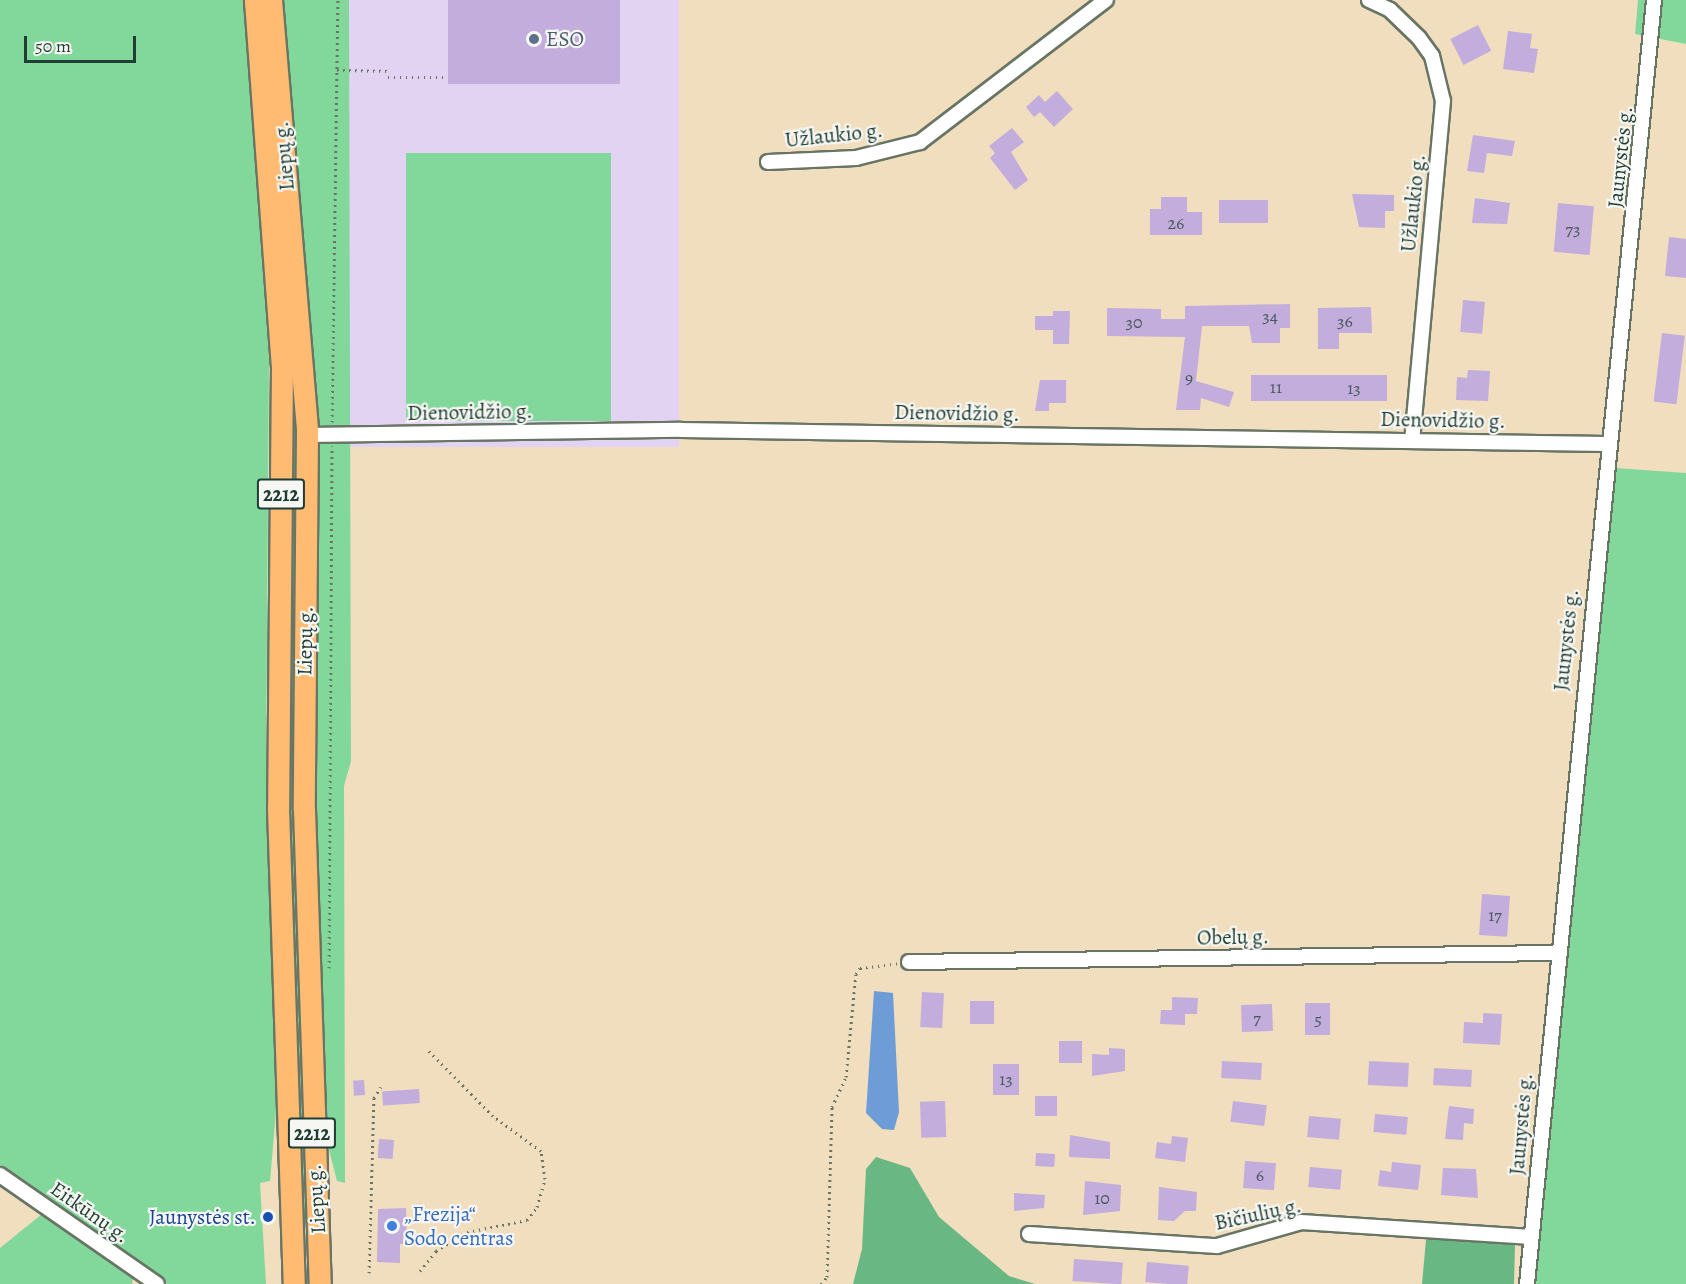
<!DOCTYPE html>
<meta charset="utf-8">
<style>
body{margin:0}
#map{position:relative;width:1686px;height:1284px;overflow:hidden;background:#f0debe;font-family:Alegreya,serif}
div>[style]{position:absolute}
[style*='--x']{left:calc(var(--x)*1px);top:calc(var(--y)*1px);width:calc(var(--w)*1px);rotate:calc(var(--a)*1deg)}
.built>*{inset:0;background:#e3d3f2;transform-origin:0 0}
.green>*{inset:0;background:#82d89b;transform-origin:0 0}
.forest>*{inset:0;background:#69b883}
.water>*{inset:0;background:#6d9cd6}
.building>*{inset:0;background:#c2addc;transform-origin:0 0}
.path>*{height:3px;margin-top:-1.5px;transform-origin:0;background:repeating-linear-gradient(90deg,#687564 0 1.5px,transparent 0 6px)}
.roads{filter:drop-shadow(2px 0 #687564) drop-shadow(-2px 0 #687564) drop-shadow(0 2px #687564) drop-shadow(0 -2px #687564)}
.minor>*{height:14px;margin:-7px;padding:0 7px;transform-origin:7px;border-radius:7px;background:#fff}
.primary>*{height:21px;margin:-10.5px;padding:0 10.5px;transform-origin:10.5px;border-radius:10.5px;background:#ffbb71}
.trunk>*{height:21px;margin:-10.5px;padding:0 10.5px;transform-origin:10.5px;border-radius:10.5px;background:#ffbb71}
.dots>*{width:16px;height:16px;translate:-50% -50%;box-sizing:border-box;border:3px solid #f6f6f2;border-radius:50%}
span{translate:-50% -50%;white-space:nowrap;text-align:center;line-height:1.15;-webkit-text-stroke:4.5px #f6f6f2;paint-order:stroke}
.number-label{font-size:18px;color:#48595e}
.number-label span{-webkit-text-stroke-width:0}
.shield-label span{padding:2px 4px;background:#f6f6f2;border:2px solid;border-radius:4px;-webkit-text-stroke-width:0}
.shield-label{font-size:20px;color:#1f3d34;font-weight:700}
.service-label{font-size:21px;color:#4e5e75}
.left{translate:0 -50%;text-align:left}
.street-label{font-size:21px;color:#1f3d34}
.shop-label{font-size:21px;color:#366cbe}
.transit-label{font-size:21px;color:#164399}
.right{translate:-100% -50%;text-align:right}
.scale{position:absolute;left:24px;top:36px;width:112px;height:27px;box-sizing:border-box;border:3px solid #1f3d34;border-top:0;padding-left:8px;font-size:18px;line-height:21px;white-space:nowrap;color:#1f3d34;-webkit-text-stroke:4px #f6f6f2;paint-order:stroke}
</style>
<div id="map">
<div class="built">
<i style="left:349px;top:0;width:330px;height:447px"></i>
</div>
<div class="green">
<i style="clip-path:polygon(0 0,243px 0,269px 359px,266px 773px,277px 1100px,270px 1181px,260px 1183px,266px 1284px,168px 1284px,0 1167px)"></i>
<i style="clip-path:polygon(282px 0,349px 0,351px 761px,344px 786px,345px 1183px,337px 1181px,326px 1138px,321px 1137px,311px 812px,317px 466px)"></i>
<i style="clip-path:polygon(1638px 0,1686px 0,1686px 44px,1635px 34px)"></i>
<i style="left:611px;top:153px;width:268px;height:205px;rotate:90deg"></i>
<i style="clip-path:polygon(289px 389px,296px 429px,294px 828px,311px 1284px,299px 1151px,286px 761px)"></i>
<i style="clip-path:polygon(1616px 468px,1686px 473px,1686px 1284px,1535px 1284px)"></i>
<i style="clip-path:polygon(42px 1214px,133px 1278px,132px 1284px,0 1284px,0 1248px)"></i>
</div>
<div class="forest">
<i style="clip-path:polygon(876px 1157px,910px 1168px,939px 1217px,1009px 1276px,1035px 1284px,853px 1284px,862px 1249px,866px 1169px)"></i>
<i style="clip-path:polygon(1433px 1238px,1515px 1245px,1514px 1284px,1422px 1284px,1426px 1240px)"></i>
</div>
<div class="water">
<i style="clip-path:polygon(874px 991px,893px 993px,899px 1112px,894px 1130px,882px 1129px,866px 1113px)"></i>
</div>
<div class="building">
<i style="left:448px;top:0;width:172px;height:84px"></i>
<i style="left:1478px;top:25px;width:29px;height:31px;rotate:63deg"></i>
<i style="clip-path:polygon(1508px 31px,1532px 34px,1530px 48px,1538px 49px,1534px 73px,1503px 69px)"></i>
<i style="clip-path:polygon(1057px 91px,1073px 109px,1054px 127px,1040px 112px,1034px 117px,1026px 107px,1039px 95px,1045px 102px)"></i>
<i style="clip-path:polygon(1012px 128px,1024px 142px,1011px 152px,1028px 180px,1015px 190px,990px 158px,995px 153px,989px 146px)"></i>
<i style="clip-path:polygon(1473px 135px,1515px 141px,1512px 156px,1487px 153px,1484px 173px,1467px 171px)"></i>
<i style="clip-path:polygon(1352px 194px,1394px 195px,1394px 211px,1385px 211px,1385px 228px,1359px 227px)"></i>
<i style="clip-path:polygon(1161px 197px,1187px 197px,1187px 212px,1202px 212px,1202px 235px,1150px 235px,1150px 209px,1161px 209px)"></i>
<i style="clip-path:polygon(1475px 198px,1510px 203px,1507px 224px,1472px 223px)"></i>
<i style="left:1268px;top:200px;width:23px;height:49px;rotate:90deg"></i>
<i style="left:1558px;top:203px;width:36px;height:49px;rotate:5deg"></i>
<i style="clip-path:polygon(1669px 237px,1686px 239px,1686px 278px,1665px 276px)"></i>
<i style="left:1463px;top:300px;width:22px;height:32px;rotate:5deg"></i>
<i style="clip-path:polygon(1290px 304px,1290px 328px,1280px 328px,1280px 343px,1252px 343px,1249px 326px,1202px 326px,1196px 381px,1234px 392px,1229px 407px,1201px 398px,1200px 410px,1176px 410px,1185px 337px,1107px 336px,1107px 308px,1161px 309px,1161px 319px,1185px 319px,1185px 306px)"></i>
<i style="clip-path:polygon(1371px 307px,1372px 333px,1339px 333px,1339px 349px,1318px 349px,1318px 308px)"></i>
<i style="clip-path:polygon(1053px 311px,1070px 311px,1069px 344px,1053px 344px,1053px 330px,1035px 330px,1035px 316px,1053px 316px)"></i>
<i style="left:1662px;top:333px;width:23px;height:69px;rotate:7deg"></i>
<i style="clip-path:polygon(1468px 370px,1490px 371px,1488px 401px,1456px 400px,1457px 377px,1467px 378px)"></i>
<i style="left:1251px;top:375px;width:136px;height:26px"></i>
<i style="clip-path:polygon(1040px 380px,1066px 380px,1066px 403px,1049px 403px,1049px 411px,1035px 411px)"></i>
<i style="left:1482px;top:894px;width:28px;height:41px;rotate:4deg"></i>
<i style="left:922px;top:992px;width:22px;height:35px;rotate:3deg"></i>
<i style="clip-path:polygon(1172px 997px,1198px 998px,1197px 1014px,1185px 1014px,1185px 1025px,1160px 1024px,1161px 1010px,1172px 1010px)"></i>
<i style="left:970px;top:1001px;width:24px;height:23px"></i>
<i style="left:1305px;top:1003px;width:25px;height:32px"></i>
<i style="left:1272px;top:1004px;width:27px;height:31px;rotate:88deg"></i>
<i style="clip-path:polygon(1483px 1013px,1502px 1014px,1500px 1045px,1463px 1043px,1464px 1022px,1483px 1023px)"></i>
<i style="left:1059px;top:1041px;width:23px;height:22px"></i>
<i style="clip-path:polygon(1109px 1048px,1125px 1049px,1125px 1071px,1092px 1076px,1092px 1054px,1109px 1055px)"></i>
<i style="left:1222px;top:1061px;width:40px;height:17px;rotate:3deg"></i>
<i style="left:1369px;top:1061px;width:40px;height:24px;rotate:3deg"></i>
<i style="left:993px;top:1064px;width:26px;height:31px"></i>
<i style="left:1434px;top:1068px;width:38px;height:17px;rotate:3deg"></i>
<i style="left:364px;top:1080px;width:15px;height:11px;rotate:86deg"></i>
<i style="left:419px;top:1089px;width:14px;height:37px;rotate:86deg"></i>
<i style="left:1035px;top:1096px;width:22px;height:20px"></i>
<i style="left:945px;top:1101px;width:36px;height:25px;rotate:88deg"></i>
<i style="left:1233px;top:1101px;width:34px;height:21px;rotate:7deg"></i>
<i style="clip-path:polygon(1449px 1106px,1474px 1109px,1473px 1124px,1464px 1123px,1463px 1140px,1445px 1139px)"></i>
<i style="left:1375px;top:1114px;width:33px;height:18px;rotate:5deg"></i>
<i style="left:1309px;top:1116px;width:32px;height:21px;rotate:5deg"></i>
<i style="clip-path:polygon(1070px 1135px,1110px 1142px,1110px 1159px,1069px 1157px)"></i>
<i style="clip-path:polygon(1172px 1136px,1188px 1138px,1185px 1162px,1155px 1158px,1157px 1142px,1171px 1144px)"></i>
<i style="left:379px;top:1139px;width:15px;height:19px;rotate:4deg"></i>
<i style="left:1036px;top:1153px;width:19px;height:13px;rotate:3deg"></i>
<i style="left:1245px;top:1161px;width:31px;height:27px;rotate:4deg"></i>
<i style="clip-path:polygon(1392px 1162px,1421px 1165px,1418px 1190px,1378px 1186px,1380px 1170px,1391px 1172px)"></i>
<i style="left:1310px;top:1167px;width:32px;height:20px;rotate:5deg"></i>
<i style="clip-path:polygon(1443px 1168px,1476px 1169px,1478px 1198px,1441px 1195px)"></i>
<i style="clip-path:polygon(1085px 1181px,1121px 1185px,1120px 1211px,1083px 1215px)"></i>
<i style="clip-path:polygon(1159px 1187px,1197px 1192px,1196px 1211px,1185px 1211px,1174px 1221px,1158px 1220px)"></i>
<i style="clip-path:polygon(1014px 1193px,1045px 1195px,1044px 1208px,1014px 1211px)"></i>
<i style="clip-path:polygon(406px 1208px,407px 1244px,400px 1244px,400px 1263px,377px 1262px,378px 1209px)"></i>
<i style="left:1074px;top:1259px;width:49px;height:22px;rotate:4deg"></i>
<i style="left:1147px;top:1262px;width:42px;height:20px;rotate:5deg"></i>
</div>
<div class="path">
<i style="--x:337;--y:70;--w:51;--a:1.1"></i>
<i style="--x:388;--y:77;--w:60;--a:0"></i>
<i style="--x:332;--y:422;--w:422;--a:-89.2"></i>
<i style="--x:329;--y:968;--w:522;--a:-89.67"></i>
<i style="--x:420;--y:1271;--w:26;--a:-51"></i>
<i style="--x:436;--y:1251;--w:36;--a:-32"></i>
<i style="--x:467;--y:1232;--w:61;--a:-11.3"></i>
<i style="--x:527;--y:1220;--w:16;--a:-52"></i>
<i style="--x:537;--y:1207;--w:29;--a:-74"></i>
<i style="--x:545;--y:1179;--w:28;--a:-98"></i>
<i style="--x:541;--y:1151;--w:59;--a:-143.9"></i>
<i style="--x:493;--y:1116;--w:95;--a:-134.6"></i>
<i style="--x:369;--y:1273;--w:175;--a:-88.4"></i>
<i style="--x:374;--y:1098;--w:13;--a:-58"></i>
<i style="--x:821;--y:1284;--w:9;--a:-49"></i>
<i style="--x:827;--y:1277;--w:170;--a:-88.3"></i>
<i style="--x:832;--y:1107;--w:33;--a:-65"></i>
<i style="--x:846;--y:1077;--w:103;--a:-84.5"></i>
<i style="--x:856;--y:974;--w:7;--a:-56"></i>
<i style="--x:860;--y:968;--w:38;--a:-7"></i>
</div>
<div class="roads">
<div class="minor">
<i style="--x:1369;--y:0;--w:23;--a:25"></i>
<i style="--x:1390;--y:10;--w:40;--a:44"></i>
<i style="--x:1419;--y:38;--w:22;--a:54"></i>
<i style="--x:1432;--y:56;--w:46;--a:76.3"></i>
<i style="--x:1443;--y:101;--w:340;--a:95.2"></i>
<i style="--x:768;--y:162;--w:88;--a:-2.6"></i>
<i style="--x:856;--y:158;--w:66;--a:-14"></i>
<i style="--x:920;--y:142;--w:234;--a:-37.4"></i>
<i style="--x:307;--y:435;--w:374;--a:-0.8"></i>
<i style="--x:681;--y:430;--w:926;--a:0.87"></i>
<i style="--x:909;--y:962;--w:648;--a:-0.8"></i>
<i style="--x:0;--y:1175;--w:191;--a:34.8"></i>
<i style="--x:1029;--y:1234;--w:188;--a:3.7"></i>
<i style="--x:1217;--y:1246;--w:87;--a:-15.9"></i>
<i style="--x:1301;--y:1222;--w:231;--a:3.7"></i>
<i style="--x:1527;--y:1284;--w:1290;--a:-84.35"></i>
</div>
<div class="primary">
<i style="--x:255;--y:0;--w:365;--a:85.8"></i>
<i style="--x:282;--y:364;--w:444;--a:90.5"></i>
<i style="--x:278;--y:808;--w:476;--a:88.1"></i>
<i style="--x:271;--y:0;--w:433;--a:85.2"></i>
<i style="--x:307;--y:432;--w:377;--a:90.5"></i>
<i style="--x:304;--y:809;--w:475;--a:88.1"></i>
</div>
<div class="trunk">
<i style="--x:255;--y:0;--w:8;--a:83"></i>
<i style="--x:271;--y:7;--w:7;--a:-90"></i>
</div>
</div>
<div class="dots">
<i style="left:534px;top:39px;background:#5c6f8a"></i>
<i style="left:268px;top:1217px;background:#1a4fb4"></i>
<i style="left:392px;top:1226px;background:#3f7fe0"></i>
</div>
<div class="number-label">
<span style="left:1176px;top:223px">26</span>
<span style="left:1573px;top:229px">73</span>
<span style="left:1270px;top:316px">34</span>
<span style="left:1345px;top:321px">36</span>
<span style="left:1134px;top:322px">30</span>
<span style="left:1189px;top:378px">9</span>
<span style="left:1276px;top:387px">11</span>
<span style="left:1354px;top:388px">13</span>
<span style="left:1495px;top:915px">17</span>
<span style="left:1257px;top:1018px">7</span>
<span style="left:1318px;top:1019px">5</span>
<span style="left:1006px;top:1079px">13</span>
<span style="left:1260px;top:1175px">6</span>
<span style="left:1102px;top:1198px">10</span>
</div>
<div class="shield-label">
<span style="left:281px;top:494px">2212</span>
<span style="left:312px;top:1133px">2212</span>
</div>
<div class="service-label">
<span class="left" style="left:546px;top:39px">ESO</span>
</div>
<div class="street-label">
<span style="left:834px;top:135px;rotate:-6deg">Užlaukio g.</span>
<span style="left:284px;top:156px;rotate:-95deg">Liepų g.</span>
<span style="left:1620px;top:157px;rotate:-84deg">Jaunystės g.</span>
<span style="left:1413px;top:203px;rotate:-84deg">Užlaukio g.</span>
<span style="left:470px;top:412px;rotate:-1deg">Dienovidžio g.</span>
<span style="left:957px;top:413px;rotate:1deg">Dienovidžio g.</span>
<span style="left:1443px;top:420px;rotate:1deg">Dienovidžio g.</span>
<span style="left:1566px;top:640px;rotate:-84deg">Jaunystės g.</span>
<span style="left:305px;top:641px;rotate:-89deg">Liepų g.</span>
<span style="left:1233px;top:937px;rotate:-1deg">Obelų g.</span>
<span style="left:1521px;top:1124px;rotate:-85deg">Jaunystės g.</span>
<span style="left:316px;top:1199px;rotate:-94deg">Liepų g.</span>
<span style="left:90px;top:1212px;rotate:35deg">Eitkūnų g.</span>
<span style="left:1258px;top:1214px;rotate:-12deg">Bičiulių g.</span>
</div>
<div class="shop-label">
<span class="left" style="left:404px;top:1226px">„Frezija“<br>Sodo centras</span>
</div>
<div class="transit-label">
<span class="right" style="left:256px;top:1217px">Jaunystės st.</span>
</div>
<div class="scale">50 m</div>
</div>
